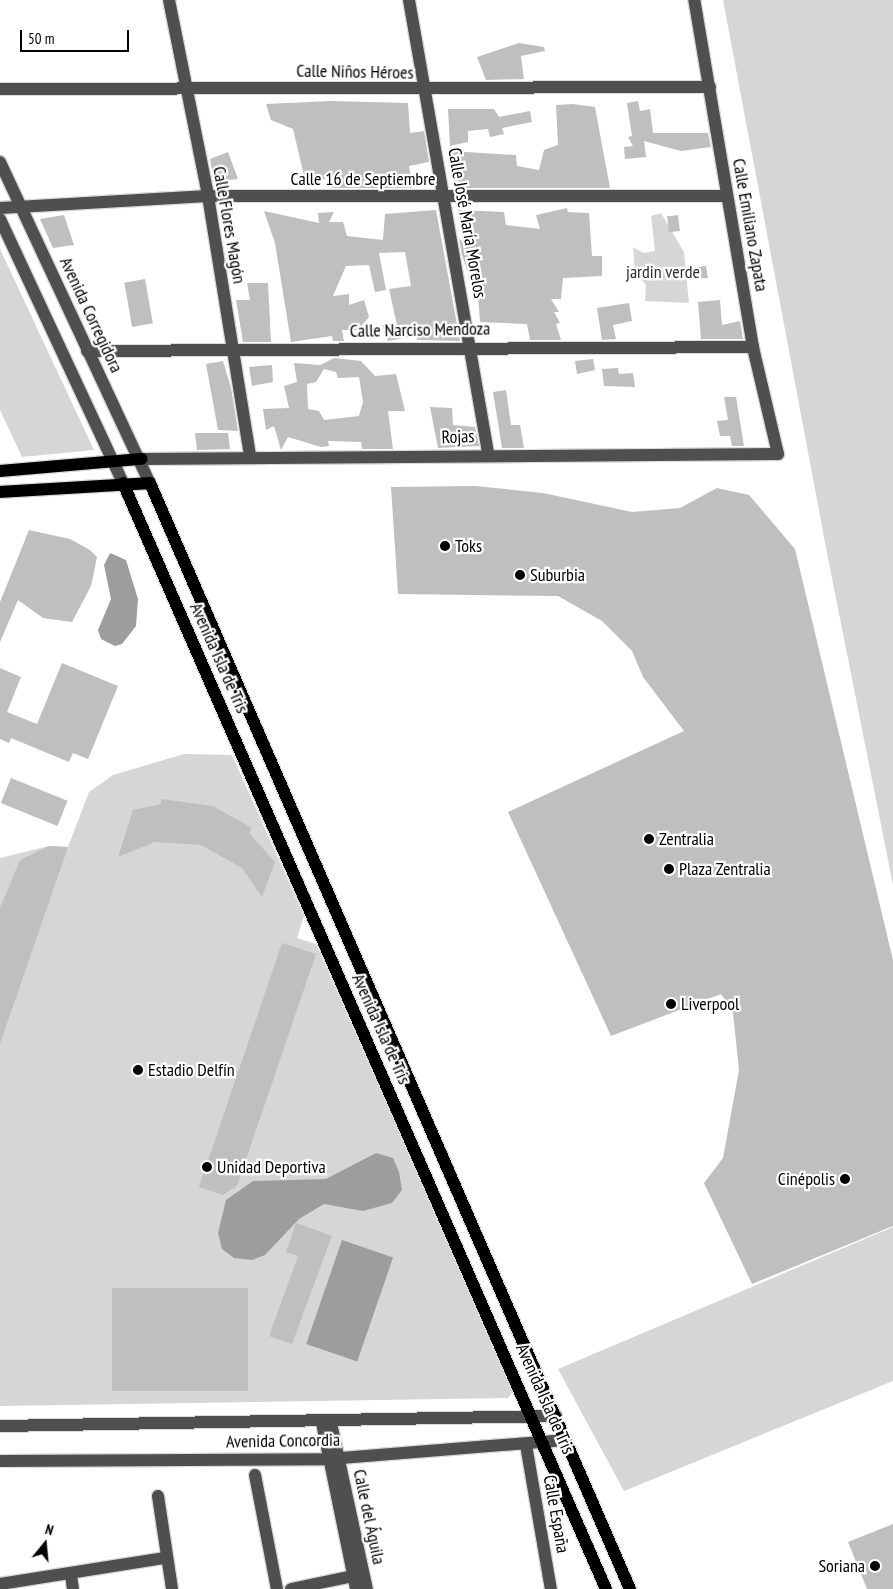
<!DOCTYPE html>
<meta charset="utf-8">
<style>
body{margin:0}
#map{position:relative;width:893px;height:1589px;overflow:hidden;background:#fff;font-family:"PT Sans Narrow",sans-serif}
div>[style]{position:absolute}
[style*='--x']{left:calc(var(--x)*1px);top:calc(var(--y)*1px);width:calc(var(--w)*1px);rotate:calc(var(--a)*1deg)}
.green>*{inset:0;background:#d6d6d6}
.water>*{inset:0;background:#9d9d9d;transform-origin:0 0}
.building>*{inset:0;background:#bfbfbf;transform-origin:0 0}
.roads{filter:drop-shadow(1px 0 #dbdbdb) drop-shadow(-1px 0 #dbdbdb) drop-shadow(0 1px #dbdbdb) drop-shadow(0 -1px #dbdbdb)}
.minor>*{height:12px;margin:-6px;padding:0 6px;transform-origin:6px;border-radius:6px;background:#4f4f4f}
.major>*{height:12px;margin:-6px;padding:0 6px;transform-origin:6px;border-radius:6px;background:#000}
.dots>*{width:14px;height:14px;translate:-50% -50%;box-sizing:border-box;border:2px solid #fff;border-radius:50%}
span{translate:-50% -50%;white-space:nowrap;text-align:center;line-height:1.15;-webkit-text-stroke:4.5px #fff;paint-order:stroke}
.street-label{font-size:18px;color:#000}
.park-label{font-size:18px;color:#2d2d2d}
.poi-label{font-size:18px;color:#000}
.left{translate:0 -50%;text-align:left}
.right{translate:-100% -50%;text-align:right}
.north{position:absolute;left:20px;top:1519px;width:50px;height:50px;-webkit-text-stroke:4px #fff;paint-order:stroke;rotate:17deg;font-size:14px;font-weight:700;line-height:20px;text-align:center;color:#000}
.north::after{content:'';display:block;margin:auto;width:18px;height:22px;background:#000;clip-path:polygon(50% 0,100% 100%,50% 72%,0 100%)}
.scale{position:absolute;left:20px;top:30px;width:109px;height:22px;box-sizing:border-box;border:2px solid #000;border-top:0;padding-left:6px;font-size:15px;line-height:18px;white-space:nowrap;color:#000;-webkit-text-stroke:4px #fff;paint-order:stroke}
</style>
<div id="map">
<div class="green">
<i style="clip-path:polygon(723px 0,893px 0,893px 885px,827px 553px)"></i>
<i style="clip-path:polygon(661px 213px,684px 252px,689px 303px,645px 301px,646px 285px,635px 271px,633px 247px,643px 253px,655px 251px,651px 216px)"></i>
<i style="clip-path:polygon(0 249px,94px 450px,22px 457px,0 410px)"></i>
<i style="clip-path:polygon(184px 754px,232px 755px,304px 916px,297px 938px,316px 944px,513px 1391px,508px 1398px,0 1406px,0 858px,49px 846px,68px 847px,89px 792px,113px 775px)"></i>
<i style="clip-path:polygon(893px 1227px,893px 1381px,624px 1491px,558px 1369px)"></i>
</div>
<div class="water">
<i style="clip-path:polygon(110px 553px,126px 560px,138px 599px,136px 626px,122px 644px,115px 646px,101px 639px,98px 630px,111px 599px,104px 565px)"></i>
<i style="clip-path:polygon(376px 1153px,393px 1158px,399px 1172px,402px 1190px,392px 1203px,363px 1211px,324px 1204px,299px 1219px,265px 1255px,252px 1260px,234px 1258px,222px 1249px,218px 1233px,226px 1200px,253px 1181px,326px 1179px)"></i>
<i style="left:342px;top:1240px;width:54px;height:110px;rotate:19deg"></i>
</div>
<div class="building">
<i style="clip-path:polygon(519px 43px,544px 47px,545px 51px,521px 56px,524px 79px,486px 80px,477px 57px)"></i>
<i style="clip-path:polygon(331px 101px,408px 103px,410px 133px,424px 131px,429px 162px,409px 166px,412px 188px,331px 188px,330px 179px,305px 180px,293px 129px,271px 120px,266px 104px)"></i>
<i style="clip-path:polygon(638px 101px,640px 111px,650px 109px,653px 133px,708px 133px,711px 147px,681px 151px,644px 141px,646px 157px,625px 159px,624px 147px,633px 146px,628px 137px,632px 136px,627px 103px)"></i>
<i style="clip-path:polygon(573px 104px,595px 107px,610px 188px,455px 188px,450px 151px,516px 155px,517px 166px,539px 170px,544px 150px,558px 145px,556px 105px)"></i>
<i style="clip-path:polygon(448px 109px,494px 109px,499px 117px,530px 111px,532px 122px,502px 128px,504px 134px,490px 137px,488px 129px,468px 131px,468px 142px,450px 146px)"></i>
<i style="clip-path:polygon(228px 152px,238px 179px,214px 182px,210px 159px)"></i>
<i style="clip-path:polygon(567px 208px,568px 212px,589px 213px,592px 256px,602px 256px,602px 276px,563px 278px,561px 299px,551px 299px,559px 312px,554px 312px,560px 323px,556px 324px,561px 340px,530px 340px,527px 324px,480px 322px,477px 280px,471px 282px,462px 255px,459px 238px,466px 247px,458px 210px,504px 212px,506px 225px,540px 229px,536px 215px)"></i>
<i style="clip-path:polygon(436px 210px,460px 341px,417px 340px,415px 323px,411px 323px,410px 337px,388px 341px,382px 325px,397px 325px,389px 289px,411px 286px,405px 252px,379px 253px,386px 290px,375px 292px,369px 265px,346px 266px,333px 296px,349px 294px,349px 305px,364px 300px,369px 317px,358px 330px,342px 330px,344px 341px,333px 341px,332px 336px,291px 342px,275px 243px,264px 211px,319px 223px,318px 213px,334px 212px,329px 222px,343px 222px,347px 236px,383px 240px,385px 214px)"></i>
<i style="clip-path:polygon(64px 215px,74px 245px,53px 248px,40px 219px)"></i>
<i style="left:678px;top:215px;width:16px;height:11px;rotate:83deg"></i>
<i style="clip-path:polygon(706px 266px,708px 278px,690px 279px,690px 268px)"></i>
<i style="left:145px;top:279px;width:45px;height:21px;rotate:80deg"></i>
<i style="clip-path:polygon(247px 283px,268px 283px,271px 342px,243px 342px,236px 300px,250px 300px)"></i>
<i style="clip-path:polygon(720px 300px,722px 325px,740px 321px,743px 339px,701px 339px,698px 302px)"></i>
<i style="clip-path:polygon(629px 303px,632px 321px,613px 325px,616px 339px,602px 340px,597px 308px)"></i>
<i style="clip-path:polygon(evenodd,334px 358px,361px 361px,375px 376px,396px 374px,405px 411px,388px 411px,393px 449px,362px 449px,361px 442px,328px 441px,329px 446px,321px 447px,288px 437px,281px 450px,274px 426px,266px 430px,263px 409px,289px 408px,284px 386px,297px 382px,294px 363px,320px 365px,334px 358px,324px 369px,336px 372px,338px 378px,359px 377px,363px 402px,359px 416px,324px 420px,319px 411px,308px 409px,307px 384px,316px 382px,324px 369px)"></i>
<i style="clip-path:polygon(593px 359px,595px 370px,577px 374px,575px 361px)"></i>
<i style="clip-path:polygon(223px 361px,231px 388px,238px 431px,218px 430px,206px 364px)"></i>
<i style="clip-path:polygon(272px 365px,273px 382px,252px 386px,249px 367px)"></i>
<i style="clip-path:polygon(618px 368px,619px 374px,633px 373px,635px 387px,604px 386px,602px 369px)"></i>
<i style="clip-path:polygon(506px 390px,511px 425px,520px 425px,524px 448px,502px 448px,493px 392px)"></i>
<i style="clip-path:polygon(724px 397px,736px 397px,744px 446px,732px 446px,730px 436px,720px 436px,717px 421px,728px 420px)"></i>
<i style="clip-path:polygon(430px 407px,452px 408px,453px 425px,475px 427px,479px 446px,438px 448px)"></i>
<i style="clip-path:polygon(195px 433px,228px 433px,230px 449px,197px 450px)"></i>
<i style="clip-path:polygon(475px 486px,543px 493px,632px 512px,680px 508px,717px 488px,749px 495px,795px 549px,893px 960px,893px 1226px,752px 1284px,704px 1183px,723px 1158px,739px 1070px,733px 1013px,721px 994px,611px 1036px,508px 812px,684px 731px,643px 677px,632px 651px,602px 621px,558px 596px,398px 594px,391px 487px)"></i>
<i style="clip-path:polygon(29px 530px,70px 539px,90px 550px,97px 557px,91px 586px,72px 622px,43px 618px,18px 600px,0 642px,0 602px)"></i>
<i style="clip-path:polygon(62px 663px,118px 686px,88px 759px,73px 753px,69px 762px,11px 738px,9px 743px,0 739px,0 668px,21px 677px,7px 712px,37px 724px)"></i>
<i style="left:11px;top:778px;width:61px;height:27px;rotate:22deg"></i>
<i style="clip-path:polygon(161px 799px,213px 806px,252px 828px,249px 833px,275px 862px,262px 897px,242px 868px,201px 845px,155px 842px,118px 857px,133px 810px,161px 804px)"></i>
<i style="clip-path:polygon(49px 846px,68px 847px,0 1044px,0 908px,20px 860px)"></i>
<i style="clip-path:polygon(282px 943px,316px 954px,237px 1186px,223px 1195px,199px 1187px)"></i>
<i style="clip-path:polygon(296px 1223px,332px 1236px,292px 1344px,269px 1336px,298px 1256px,286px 1252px)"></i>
<i style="left:112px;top:1288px;width:136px;height:103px"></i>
<i style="clip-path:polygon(893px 1524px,893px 1589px,867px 1589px,848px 1542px)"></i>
</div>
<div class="roads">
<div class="minor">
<i style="--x:169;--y:0;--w:200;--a:78.7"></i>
<i style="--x:208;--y:196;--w:263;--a:80.8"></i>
<i style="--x:409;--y:0;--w:460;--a:80.1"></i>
<i style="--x:0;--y:89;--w:710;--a:-0.16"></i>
<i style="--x:0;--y:162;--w:354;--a:65"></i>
<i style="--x:0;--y:208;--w:208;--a:-3.3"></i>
<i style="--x:208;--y:196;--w:519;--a:0"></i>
<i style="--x:0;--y:219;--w:291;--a:65"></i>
<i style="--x:87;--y:351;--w:666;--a:-0.34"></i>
<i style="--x:141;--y:459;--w:637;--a:-0.45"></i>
<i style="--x:778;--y:454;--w:110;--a:-103.2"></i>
<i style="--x:753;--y:347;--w:352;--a:-99.6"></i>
<i style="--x:322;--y:1423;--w:169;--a:78.4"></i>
<i style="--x:331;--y:1423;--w:170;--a:77.8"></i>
<i style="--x:0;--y:1426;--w:556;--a:-1.03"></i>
<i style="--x:526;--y:1445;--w:146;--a:80.2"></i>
<i style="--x:0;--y:1461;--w:329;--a:-0.3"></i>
<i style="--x:329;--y:1459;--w:238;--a:-4.6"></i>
<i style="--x:255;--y:1475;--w:116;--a:79.1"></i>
<i style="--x:158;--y:1496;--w:94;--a:81.4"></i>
<i style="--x:71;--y:1575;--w:14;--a:82"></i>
<i style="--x:0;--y:1584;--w:167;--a:-9"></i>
<i style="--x:291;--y:1589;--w:63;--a:-11.8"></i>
</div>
<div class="major">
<i style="--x:0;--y:471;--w:142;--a:-4.9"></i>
<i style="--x:123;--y:483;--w:1207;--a:66.41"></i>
<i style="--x:0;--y:492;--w:150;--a:-3.4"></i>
<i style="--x:150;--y:483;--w:1206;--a:66.54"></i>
</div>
</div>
<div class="dots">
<i style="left:445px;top:546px;background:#000"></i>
<i style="left:520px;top:575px;background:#000"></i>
<i style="left:649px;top:839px;background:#000"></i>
<i style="left:669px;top:869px;background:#000"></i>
<i style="left:671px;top:1004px;background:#000"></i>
<i style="left:138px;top:1070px;background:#000"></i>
<i style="left:207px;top:1167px;background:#000"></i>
<i style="left:845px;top:1179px;background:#000"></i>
<i style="left:875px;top:1566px;background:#000"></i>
</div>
<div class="street-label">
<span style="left:355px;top:72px;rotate:1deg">Calle Niños Héroes</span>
<span style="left:363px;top:179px">Calle 16 de Septiembre</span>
<span style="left:467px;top:223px;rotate:80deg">Calle José María Morelos</span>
<span style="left:229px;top:225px;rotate:80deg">Calle Flores Magón</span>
<span style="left:750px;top:225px;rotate:80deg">Calle Emiliano Zapata</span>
<span style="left:91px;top:315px;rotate:65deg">Avenida Corregidora</span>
<span style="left:420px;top:330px;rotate:-1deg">Calle Narciso Mendoza</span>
<span style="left:458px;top:437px;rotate:-2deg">Rojas</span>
<span style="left:219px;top:658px;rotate:66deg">Avenida Isla de Tris</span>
<span style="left:381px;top:1029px;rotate:66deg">Avenida Isla de Tris</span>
<span style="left:545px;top:1399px;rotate:66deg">Avenida Isla de Tris</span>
<span style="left:283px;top:1441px;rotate:-1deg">Avenida Concordia</span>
<span style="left:556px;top:1514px;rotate:80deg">Calle España</span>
<span style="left:369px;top:1517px;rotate:78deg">Calle del Águila</span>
</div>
<div class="park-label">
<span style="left:663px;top:272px">jardin verde</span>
</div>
<div class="poi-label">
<span class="left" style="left:455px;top:546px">Toks</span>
<span class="left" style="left:530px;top:575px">Suburbia</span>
<span class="left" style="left:659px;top:839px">Zentralia</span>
<span class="left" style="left:679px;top:869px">Plaza Zentralia</span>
<span class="left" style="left:681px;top:1004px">Liverpool</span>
<span class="left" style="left:148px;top:1070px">Estadio Delfín</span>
<span class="left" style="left:217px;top:1167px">Unidad Deportiva</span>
<span class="right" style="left:835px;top:1179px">Cinépolis</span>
<span class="right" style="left:865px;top:1566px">Soriana</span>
</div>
<div class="north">N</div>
<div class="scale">50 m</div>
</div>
